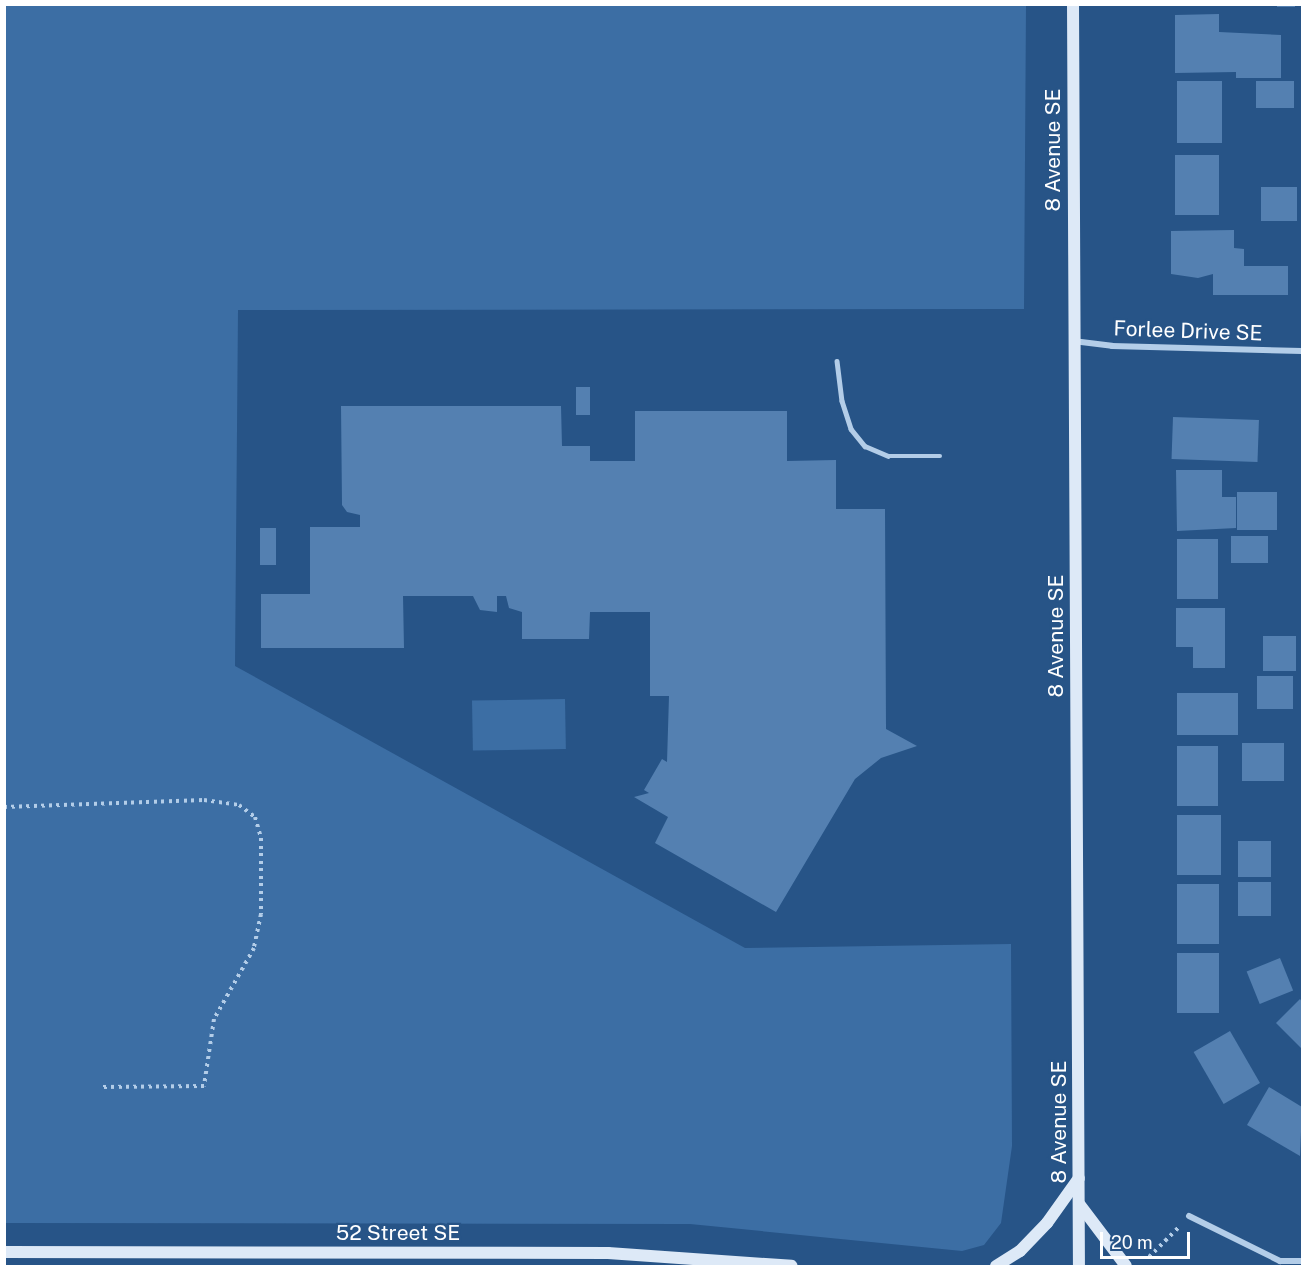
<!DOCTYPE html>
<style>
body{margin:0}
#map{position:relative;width:1307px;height:1271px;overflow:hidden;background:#275487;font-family:"Public Sans",sans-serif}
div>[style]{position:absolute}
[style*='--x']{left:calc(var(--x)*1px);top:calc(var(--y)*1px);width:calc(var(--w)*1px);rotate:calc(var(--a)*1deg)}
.green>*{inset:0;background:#3c6ea4;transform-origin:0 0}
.building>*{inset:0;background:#5480b1;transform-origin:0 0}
.path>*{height:4px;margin-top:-2px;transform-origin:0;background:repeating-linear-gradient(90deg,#b3cde8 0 3px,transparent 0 7.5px)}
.lane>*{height:4.5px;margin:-2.25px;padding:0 2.25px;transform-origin:2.25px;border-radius:2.25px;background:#b3cde8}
.street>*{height:6px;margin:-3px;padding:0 3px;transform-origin:3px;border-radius:3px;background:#b3cde8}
.secondary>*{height:12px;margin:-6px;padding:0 6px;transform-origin:6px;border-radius:6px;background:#dde9f7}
span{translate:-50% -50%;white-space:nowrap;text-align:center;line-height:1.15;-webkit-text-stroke:4.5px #275487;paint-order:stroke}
.street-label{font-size:21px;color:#fff}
.frame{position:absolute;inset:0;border:6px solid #fff;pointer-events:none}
.scale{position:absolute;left:1100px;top:1232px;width:90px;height:27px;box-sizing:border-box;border:3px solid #fff;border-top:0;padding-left:8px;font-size:18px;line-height:21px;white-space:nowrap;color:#fff;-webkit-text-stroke:4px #275487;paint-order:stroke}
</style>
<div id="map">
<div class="green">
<i style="clip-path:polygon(5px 4px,1026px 5px,1024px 309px,238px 310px,235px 666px,745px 948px,1011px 944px,1012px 1146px,1001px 1223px,984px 1245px,962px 1251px,690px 1224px,5px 1223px)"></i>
<i style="left:565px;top:699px;width:50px;height:93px;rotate:89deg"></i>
</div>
<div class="building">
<i style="left:1277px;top:4px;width:18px;height:3px"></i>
<i style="clip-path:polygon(1219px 14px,1219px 32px,1281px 35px,1281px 78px,1236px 78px,1236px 72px,1175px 73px,1175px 15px)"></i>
<i style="left:1222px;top:81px;width:62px;height:45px;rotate:90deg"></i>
<i style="left:1256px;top:81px;width:38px;height:27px"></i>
<i style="left:1175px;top:155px;width:44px;height:60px"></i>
<i style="left:1261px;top:187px;width:36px;height:34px"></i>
<i style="clip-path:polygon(1234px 230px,1234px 248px,1244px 249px,1244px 266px,1288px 266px,1288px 295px,1213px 295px,1213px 274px,1198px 278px,1171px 274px,1171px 231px)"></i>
<i style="left:576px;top:387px;width:14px;height:28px"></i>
<i style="clip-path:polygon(341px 406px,561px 406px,562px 446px,590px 446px,590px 461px,635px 461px,635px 411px,787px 411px,787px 461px,836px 460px,836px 509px,885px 509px,886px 729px,917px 746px,881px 758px,855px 779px,776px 912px,655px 843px,668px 817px,634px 797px,649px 793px,644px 790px,662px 759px,667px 762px,669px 696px,650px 696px,650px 612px,590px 612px,589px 639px,522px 639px,522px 612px,509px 608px,506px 596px,497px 596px,497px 612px,480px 610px,473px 596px,403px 596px,404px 648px,261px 648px,261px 594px,310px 594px,310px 527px,360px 527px,360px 515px,347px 512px,342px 505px)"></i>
<i style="left:1173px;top:417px;width:86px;height:42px;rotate:2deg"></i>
<i style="clip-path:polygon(1176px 470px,1222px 470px,1222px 497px,1236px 497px,1236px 528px,1177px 531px)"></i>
<i style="left:1237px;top:492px;width:40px;height:38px"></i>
<i style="left:260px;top:528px;width:16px;height:37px"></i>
<i style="left:1268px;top:536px;width:27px;height:37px;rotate:90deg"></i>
<i style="left:1177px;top:539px;width:41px;height:60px"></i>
<i style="clip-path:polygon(1176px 608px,1225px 608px,1225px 668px,1193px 668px,1193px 647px,1176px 647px)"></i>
<i style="left:1263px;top:636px;width:33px;height:35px"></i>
<i style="left:1257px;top:676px;width:36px;height:33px"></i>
<i style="left:1177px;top:693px;width:61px;height:42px"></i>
<i style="left:1242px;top:743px;width:42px;height:38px"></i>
<i style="left:1177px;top:746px;width:41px;height:60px"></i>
<i style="left:1177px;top:815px;width:44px;height:60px"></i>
<i style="left:1271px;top:841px;width:36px;height:33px;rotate:90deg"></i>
<i style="left:1238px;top:882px;width:33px;height:34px"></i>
<i style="left:1177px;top:884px;width:42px;height:60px"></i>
<i style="left:1177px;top:953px;width:42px;height:60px"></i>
<i style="left:1280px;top:958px;width:35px;height:36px;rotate:68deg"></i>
<i style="clip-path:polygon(1300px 999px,1302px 1002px,1301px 1048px,1276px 1023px)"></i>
<i style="left:1230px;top:1031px;width:60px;height:42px;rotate:60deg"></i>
<i style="clip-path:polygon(1269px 1087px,1302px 1107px,1300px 1156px,1247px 1125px)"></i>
</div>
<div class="path">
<i style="--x:4;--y:807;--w:200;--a:-2"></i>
<i style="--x:204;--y:800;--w:35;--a:8"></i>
<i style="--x:239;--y:805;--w:20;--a:37"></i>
<i style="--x:255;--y:817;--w:22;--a:74"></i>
<i style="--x:261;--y:838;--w:76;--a:90"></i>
<i style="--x:261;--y:914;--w:35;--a:102"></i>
<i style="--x:254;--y:948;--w:81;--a:119.4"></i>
<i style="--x:214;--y:1019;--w:68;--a:98.5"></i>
<i style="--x:204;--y:1086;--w:102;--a:179.4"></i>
<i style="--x:1149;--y:1257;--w:41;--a:-45"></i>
</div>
<div class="lane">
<i style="--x:837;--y:361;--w:40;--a:82.9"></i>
<i style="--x:842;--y:401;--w:29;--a:72"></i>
<i style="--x:851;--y:429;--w:22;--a:51"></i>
<i style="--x:865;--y:446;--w:25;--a:23"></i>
<i style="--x:888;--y:456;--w:52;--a:0"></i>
</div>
<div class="street">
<i style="--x:1073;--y:341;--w:39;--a:7"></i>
<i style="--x:1112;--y:346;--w:190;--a:1.5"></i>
<i style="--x:1189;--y:1216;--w:102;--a:26.3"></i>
<i style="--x:1280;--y:1261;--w:22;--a:0"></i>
</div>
<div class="secondary">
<i style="--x:1073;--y:4;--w:1262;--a:89.73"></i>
<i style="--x:1080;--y:1205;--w:76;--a:53"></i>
<i style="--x:4;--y:1252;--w:604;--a:0.09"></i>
<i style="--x:608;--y:1253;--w:184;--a:4"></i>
<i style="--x:996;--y:1266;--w:28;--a:-32"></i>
<i style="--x:1020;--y:1251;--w:39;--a:-46"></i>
<i style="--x:1047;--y:1223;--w:55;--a:-54.6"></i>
</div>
<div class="street-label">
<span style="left:1053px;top:150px;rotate:-90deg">8 Avenue SE</span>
<span style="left:1188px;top:331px;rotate:2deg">Forlee Drive SE</span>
<span style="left:1056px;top:636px;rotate:-90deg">8 Avenue SE</span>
<span style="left:1059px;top:1122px;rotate:-90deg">8 Avenue SE</span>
<span style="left:398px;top:1233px">52 Street SE</span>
</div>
<div class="frame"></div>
<div class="scale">20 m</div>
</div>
